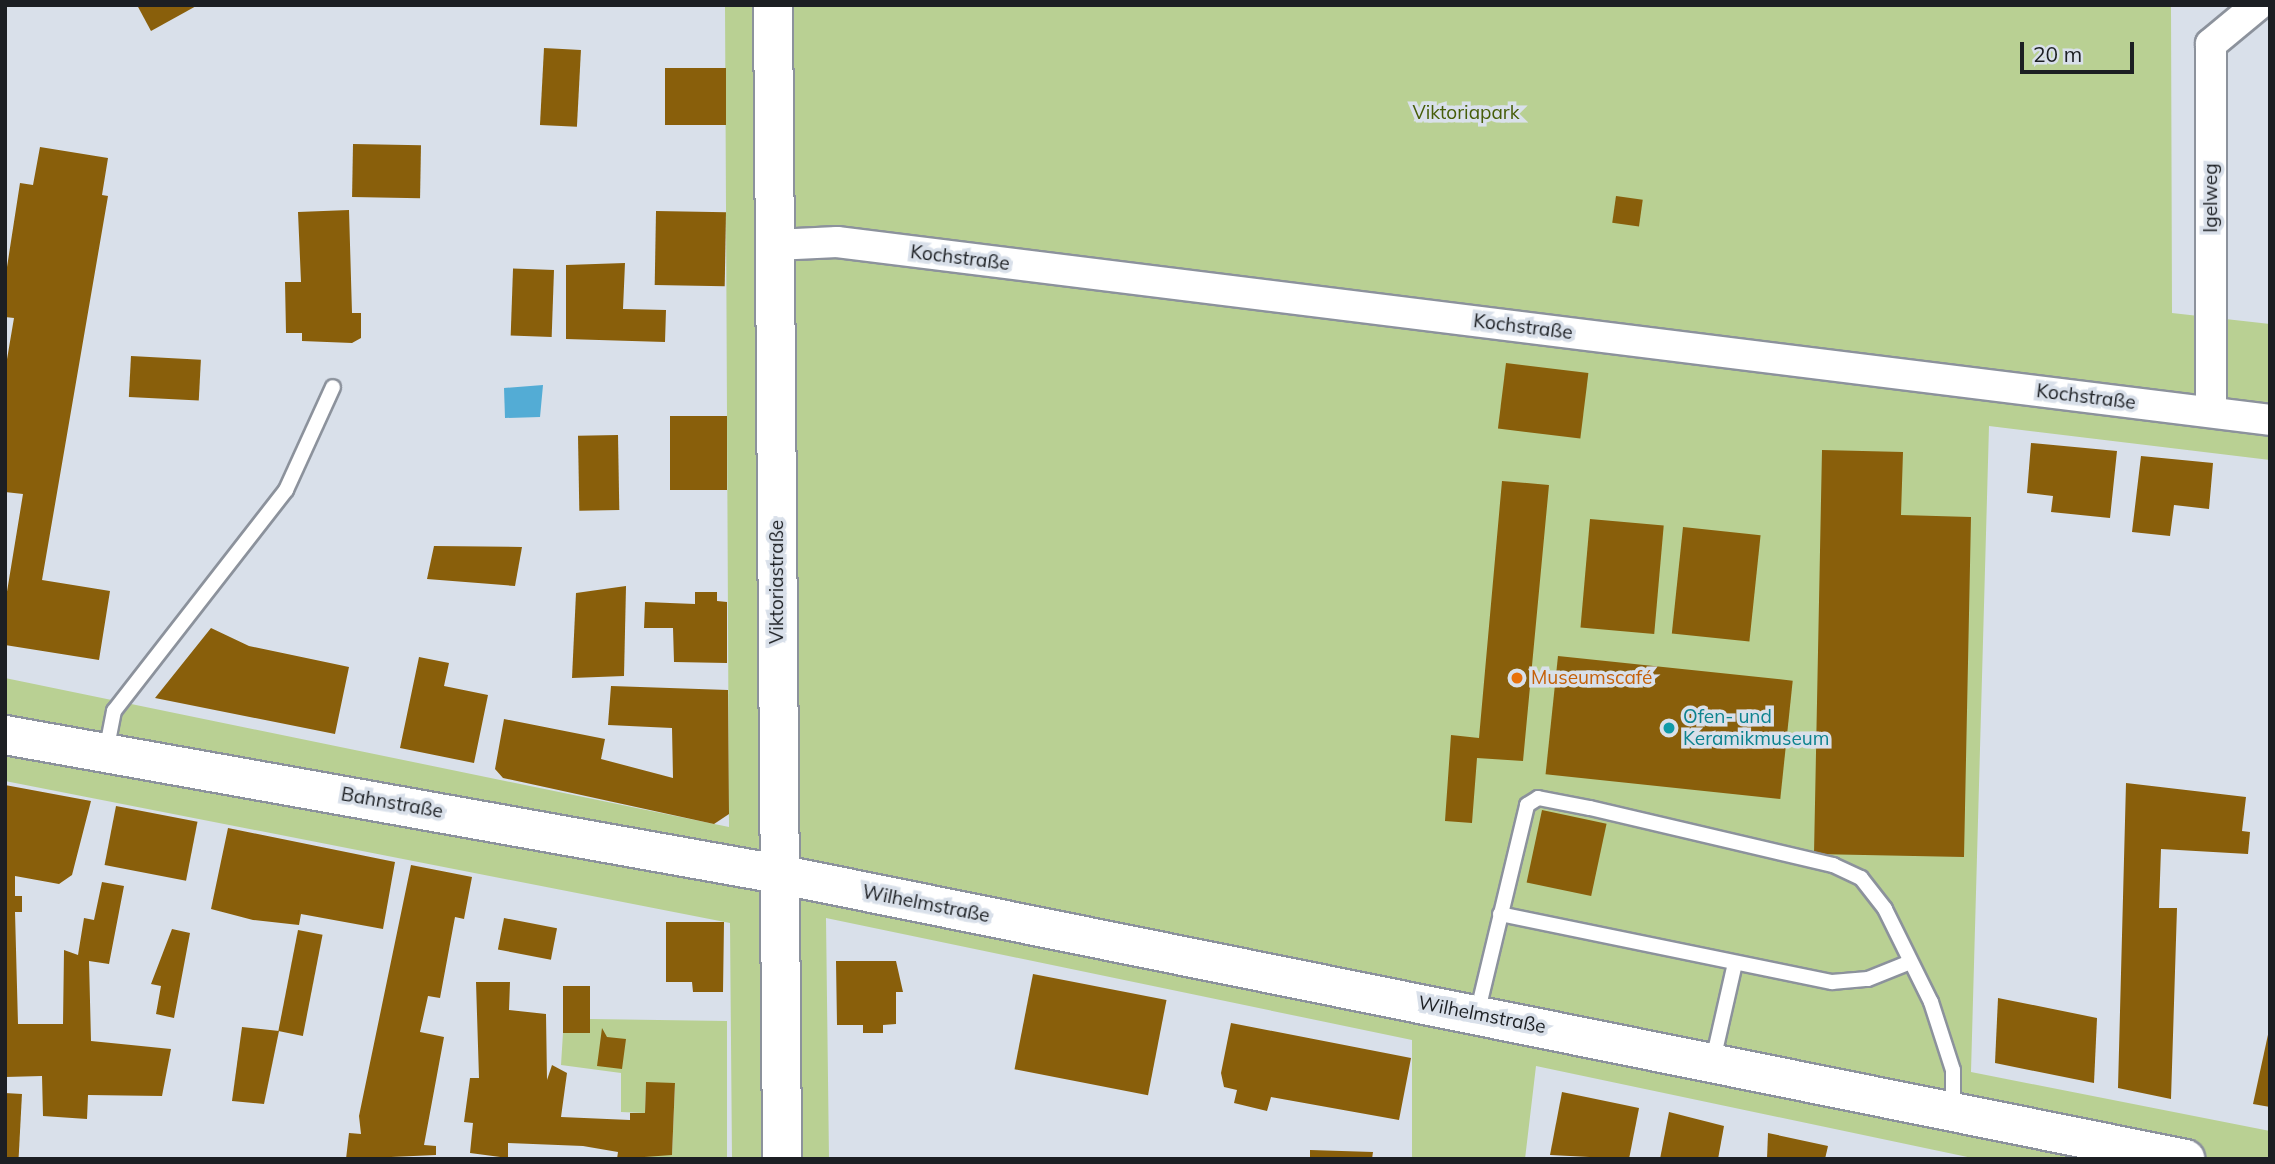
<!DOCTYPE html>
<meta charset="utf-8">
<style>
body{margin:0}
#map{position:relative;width:2275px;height:1164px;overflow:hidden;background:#d9e0ea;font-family:Mulish,sans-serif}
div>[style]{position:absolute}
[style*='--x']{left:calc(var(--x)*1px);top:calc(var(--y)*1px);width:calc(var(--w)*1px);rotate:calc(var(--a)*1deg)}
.green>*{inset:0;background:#b9d093}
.water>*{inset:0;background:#53acd5}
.building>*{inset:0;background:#895f0b;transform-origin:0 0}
.roads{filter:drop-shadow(2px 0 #8c929c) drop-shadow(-2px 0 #8c929c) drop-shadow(0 2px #8c929c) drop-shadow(0 -2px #8c929c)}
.lane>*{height:14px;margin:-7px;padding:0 7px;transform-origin:7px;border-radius:7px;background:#fff}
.street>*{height:30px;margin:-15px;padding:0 15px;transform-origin:15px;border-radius:15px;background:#fff}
.secondary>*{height:38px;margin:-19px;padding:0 19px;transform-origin:19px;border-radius:19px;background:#fff}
.dots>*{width:19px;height:19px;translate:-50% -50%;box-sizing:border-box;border:4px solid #d9e0ea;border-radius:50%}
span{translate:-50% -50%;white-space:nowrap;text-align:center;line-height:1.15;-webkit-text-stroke:7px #d9e0ea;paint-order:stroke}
.park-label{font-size:19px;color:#465d09}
.street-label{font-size:19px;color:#1c1f23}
.food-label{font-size:19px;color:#c56008}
.left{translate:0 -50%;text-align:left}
.culture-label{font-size:19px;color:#0d838f}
.frame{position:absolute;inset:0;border:7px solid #1c1f23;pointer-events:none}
.scale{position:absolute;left:2020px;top:42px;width:114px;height:32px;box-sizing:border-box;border:4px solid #1c1f23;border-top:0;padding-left:9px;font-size:21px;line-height:24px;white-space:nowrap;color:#1c1f23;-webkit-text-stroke:5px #d9e0ea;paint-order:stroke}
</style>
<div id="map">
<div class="green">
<i style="clip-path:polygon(725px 5px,2171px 5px,2172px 313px,2270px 324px,2270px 460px,1989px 426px,1971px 1072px,2270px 1131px,2270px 1159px,1977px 1159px,1536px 1066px,1525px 1159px,1412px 1159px,1412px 1040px,826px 918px,829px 1159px,732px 1159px,730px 923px,5px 781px,5px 678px,729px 827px)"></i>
<i style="clip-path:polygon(590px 1019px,727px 1021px,727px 1159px,645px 1159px,646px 1154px,672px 1154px,675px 1084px,646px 1083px,645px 1113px,621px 1112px,621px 1073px,561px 1065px,563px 1033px,590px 1033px)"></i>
</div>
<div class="water">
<i style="clip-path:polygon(543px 385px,540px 417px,505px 418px,504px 388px)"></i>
</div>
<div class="building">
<i style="clip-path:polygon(137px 5px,198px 5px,151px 31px)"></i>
<i style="left:544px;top:48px;width:37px;height:77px;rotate:3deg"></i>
<i style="left:665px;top:68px;width:61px;height:57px"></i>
<i style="left:353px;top:144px;width:68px;height:53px;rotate:1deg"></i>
<i style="clip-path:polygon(40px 147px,108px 158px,102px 195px,108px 196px,42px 580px,110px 591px,99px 660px,5px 645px,5px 604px,23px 494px,5px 492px,5px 371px,14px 318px,5px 317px,5px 280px,20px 183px,33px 185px)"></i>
<i style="left:1616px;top:196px;width:27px;height:27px;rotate:8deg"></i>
<i style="clip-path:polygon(349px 210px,352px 313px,361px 313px,361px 338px,352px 343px,302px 341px,302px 333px,286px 333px,285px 282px,301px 282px,298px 212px)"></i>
<i style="left:656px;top:211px;width:70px;height:74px;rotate:1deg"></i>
<i style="clip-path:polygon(625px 263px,623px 309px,666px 310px,665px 342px,566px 339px,566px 265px)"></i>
<i style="left:554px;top:270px;width:67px;height:41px;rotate:92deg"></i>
<i style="left:131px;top:356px;width:70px;height:41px;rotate:3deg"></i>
<i style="left:1506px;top:363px;width:83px;height:66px;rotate:7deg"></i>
<i style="left:670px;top:416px;width:57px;height:74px"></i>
<i style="left:618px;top:435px;width:75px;height:40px;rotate:89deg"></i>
<i style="clip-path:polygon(2031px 443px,2117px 451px,2110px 518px,2051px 512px,2053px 496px,2027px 493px)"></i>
<i style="clip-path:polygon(1822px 450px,1903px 452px,1901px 515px,1971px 517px,1964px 857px,1814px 854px)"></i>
<i style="clip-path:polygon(2141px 456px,2213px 463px,2209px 509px,2174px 505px,2170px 536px,2132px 532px)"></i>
<i style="clip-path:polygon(1502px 481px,1549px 485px,1523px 761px,1477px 758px,1472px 823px,1445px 821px,1451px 735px,1479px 738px)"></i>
<i style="left:1590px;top:519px;width:74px;height:109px;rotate:5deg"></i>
<i style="left:1683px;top:527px;width:78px;height:107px;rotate:6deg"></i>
<i style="clip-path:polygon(434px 546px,522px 547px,515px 586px,427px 579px)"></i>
<i style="clip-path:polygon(626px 586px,624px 676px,572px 678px,576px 593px)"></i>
<i style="clip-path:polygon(695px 592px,717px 592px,717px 601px,727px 602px,727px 663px,674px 662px,673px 628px,644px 628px,645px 602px,695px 604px)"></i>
<i style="clip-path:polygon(211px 628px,249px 646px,349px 667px,335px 734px,155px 698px)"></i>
<i style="left:1558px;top:656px;width:236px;height:119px;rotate:6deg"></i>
<i style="clip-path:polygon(419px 657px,449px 663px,444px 686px,488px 695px,474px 763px,400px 748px)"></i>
<i style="clip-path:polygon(611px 686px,728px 690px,729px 814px,714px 824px,503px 778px,495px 769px,504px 719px,605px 739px,601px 759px,673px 778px,672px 728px,608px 725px)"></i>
<i style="clip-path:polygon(2126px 783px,2246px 797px,2242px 831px,2250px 832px,2248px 854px,2161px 849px,2159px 908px,2177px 908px,2171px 1099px,2118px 1088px)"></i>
<i style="clip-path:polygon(5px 785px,91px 801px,72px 875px,59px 884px,15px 876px,15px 896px,22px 896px,22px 912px,15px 912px,18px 1024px,63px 1024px,64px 950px,78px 955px,84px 918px,94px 920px,102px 882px,124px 886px,109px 964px,89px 961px,91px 1041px,171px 1049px,162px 1096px,88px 1095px,87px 1119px,43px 1116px,42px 1076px,5px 1077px)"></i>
<i style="left:116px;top:806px;width:83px;height:60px;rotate:11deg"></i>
<i style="left:1542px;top:810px;width:66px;height:74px;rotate:12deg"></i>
<i style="clip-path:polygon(228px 828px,395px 862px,383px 929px,301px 914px,299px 925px,253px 920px,211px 909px)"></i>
<i style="clip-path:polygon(411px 865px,472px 877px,464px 919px,455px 917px,440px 998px,428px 996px,420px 1032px,444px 1037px,424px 1145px,436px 1146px,436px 1155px,346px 1159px,349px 1133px,361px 1134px,359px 1116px)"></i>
<i style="left:504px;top:918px;width:54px;height:32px;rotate:11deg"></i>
<i style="clip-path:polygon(666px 922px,724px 922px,723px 992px,693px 992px,692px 982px,666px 982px)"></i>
<i style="clip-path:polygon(172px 929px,190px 933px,174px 1018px,156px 1014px,161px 986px,151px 984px)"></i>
<i style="left:298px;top:930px;width:25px;height:103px;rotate:11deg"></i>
<i style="clip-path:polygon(836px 961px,896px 961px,903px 992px,896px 992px,896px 1024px,883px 1025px,883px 1033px,863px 1033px,863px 1025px,837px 1025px)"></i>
<i style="left:1033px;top:974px;width:136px;height:97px;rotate:11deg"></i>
<i style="clip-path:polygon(476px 982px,510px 982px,509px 1010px,546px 1014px,547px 1080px,552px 1065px,567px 1073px,561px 1117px,630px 1120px,630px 1113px,645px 1113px,646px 1082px,675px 1083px,672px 1155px,617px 1159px,618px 1152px,583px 1146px,508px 1143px,508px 1158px,470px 1153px,473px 1123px,464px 1122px,470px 1078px,479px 1078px)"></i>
<i style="left:563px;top:986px;width:27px;height:47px"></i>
<i style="clip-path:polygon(1998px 998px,2097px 1018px,2094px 1083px,1995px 1063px)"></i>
<i style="clip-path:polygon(1231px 1023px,1411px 1058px,1399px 1120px,1271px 1097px,1267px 1111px,1234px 1103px,1237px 1090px,1224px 1087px,1221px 1073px)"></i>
<i style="clip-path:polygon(242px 1027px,279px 1031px,264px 1104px,232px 1101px)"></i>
<i style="clip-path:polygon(602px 1028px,607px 1037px,626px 1039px,622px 1069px,597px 1066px)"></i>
<i style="clip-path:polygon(2269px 1030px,2270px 1030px,2270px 1107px,2253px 1104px)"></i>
<i style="clip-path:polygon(1562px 1092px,1639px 1108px,1629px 1159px,1550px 1155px)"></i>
<i style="left:5px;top:1093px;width:17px;height:66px;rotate:3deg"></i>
<i style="clip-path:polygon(1669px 1112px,1724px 1126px,1718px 1159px,1660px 1159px)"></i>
<i style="clip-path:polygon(1768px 1133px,1828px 1146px,1825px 1159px,1767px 1159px)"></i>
<i style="clip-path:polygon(1310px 1150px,1373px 1152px,1372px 1159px,1310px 1159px)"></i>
</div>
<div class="roads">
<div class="lane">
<i style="--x:106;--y:752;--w:42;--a:-79"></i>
<i style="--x:114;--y:711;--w:280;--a:-52.1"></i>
<i style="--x:286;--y:490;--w:113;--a:-65.5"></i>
<i style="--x:1500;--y:914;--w:339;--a:11.6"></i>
<i style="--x:1832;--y:982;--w:36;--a:-5"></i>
<i style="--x:1868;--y:979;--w:45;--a:-22"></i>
<i style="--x:1477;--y:1014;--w:215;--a:-76.5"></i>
<i style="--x:1527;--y:805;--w:13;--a:-32"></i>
<i style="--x:1538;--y:798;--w:53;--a:10.9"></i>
<i style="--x:1590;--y:808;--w:250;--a:13.2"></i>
<i style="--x:1833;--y:865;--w:31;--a:25"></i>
<i style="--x:1861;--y:878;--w:39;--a:52"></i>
<i style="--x:1885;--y:909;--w:104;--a:63.7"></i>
<i style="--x:1931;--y:1002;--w:71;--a:72.1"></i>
<i style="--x:1953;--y:1070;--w:39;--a:90"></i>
<i style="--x:1713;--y:1060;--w:99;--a:-77.2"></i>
</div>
<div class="street">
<i style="--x:775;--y:245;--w:62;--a:-2.8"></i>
<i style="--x:837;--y:242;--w:1444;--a:7.08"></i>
<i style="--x:2211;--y:412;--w:368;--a:-90"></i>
<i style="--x:2211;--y:44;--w:61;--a:-39.7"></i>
</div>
<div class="secondary">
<i style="--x:773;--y:5;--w:1154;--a:89.55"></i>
<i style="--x:5;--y:735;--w:785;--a:10.19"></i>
<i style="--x:778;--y:874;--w:1436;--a:11.45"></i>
</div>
</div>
<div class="dots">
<i style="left:1517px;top:678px;background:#e8710a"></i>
<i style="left:1669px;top:728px;background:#0f9aa8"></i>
</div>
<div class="park-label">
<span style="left:1466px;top:113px">Viktoriapark</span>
</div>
<div class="street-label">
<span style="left:2211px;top:198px;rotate:-90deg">Igelweg</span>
<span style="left:960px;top:258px;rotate:7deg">Kochstraße</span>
<span style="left:1523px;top:327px;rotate:7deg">Kochstraße</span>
<span style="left:2086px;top:397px;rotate:7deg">Kochstraße</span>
<span style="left:777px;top:582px;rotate:-90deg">Viktoriastraße</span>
<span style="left:392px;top:803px;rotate:10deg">Bahnstraße</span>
<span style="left:926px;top:904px;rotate:11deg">Wilhelmstraße</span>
<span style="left:1482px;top:1015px;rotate:11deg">Wilhelmstraße</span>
</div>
<div class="food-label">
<span class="left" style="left:1531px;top:678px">Museumscafé</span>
</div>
<div class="culture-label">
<span class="left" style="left:1683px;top:728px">Ofen- und<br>Keramikmuseum</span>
</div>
<div class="frame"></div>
<div class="scale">20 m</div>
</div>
